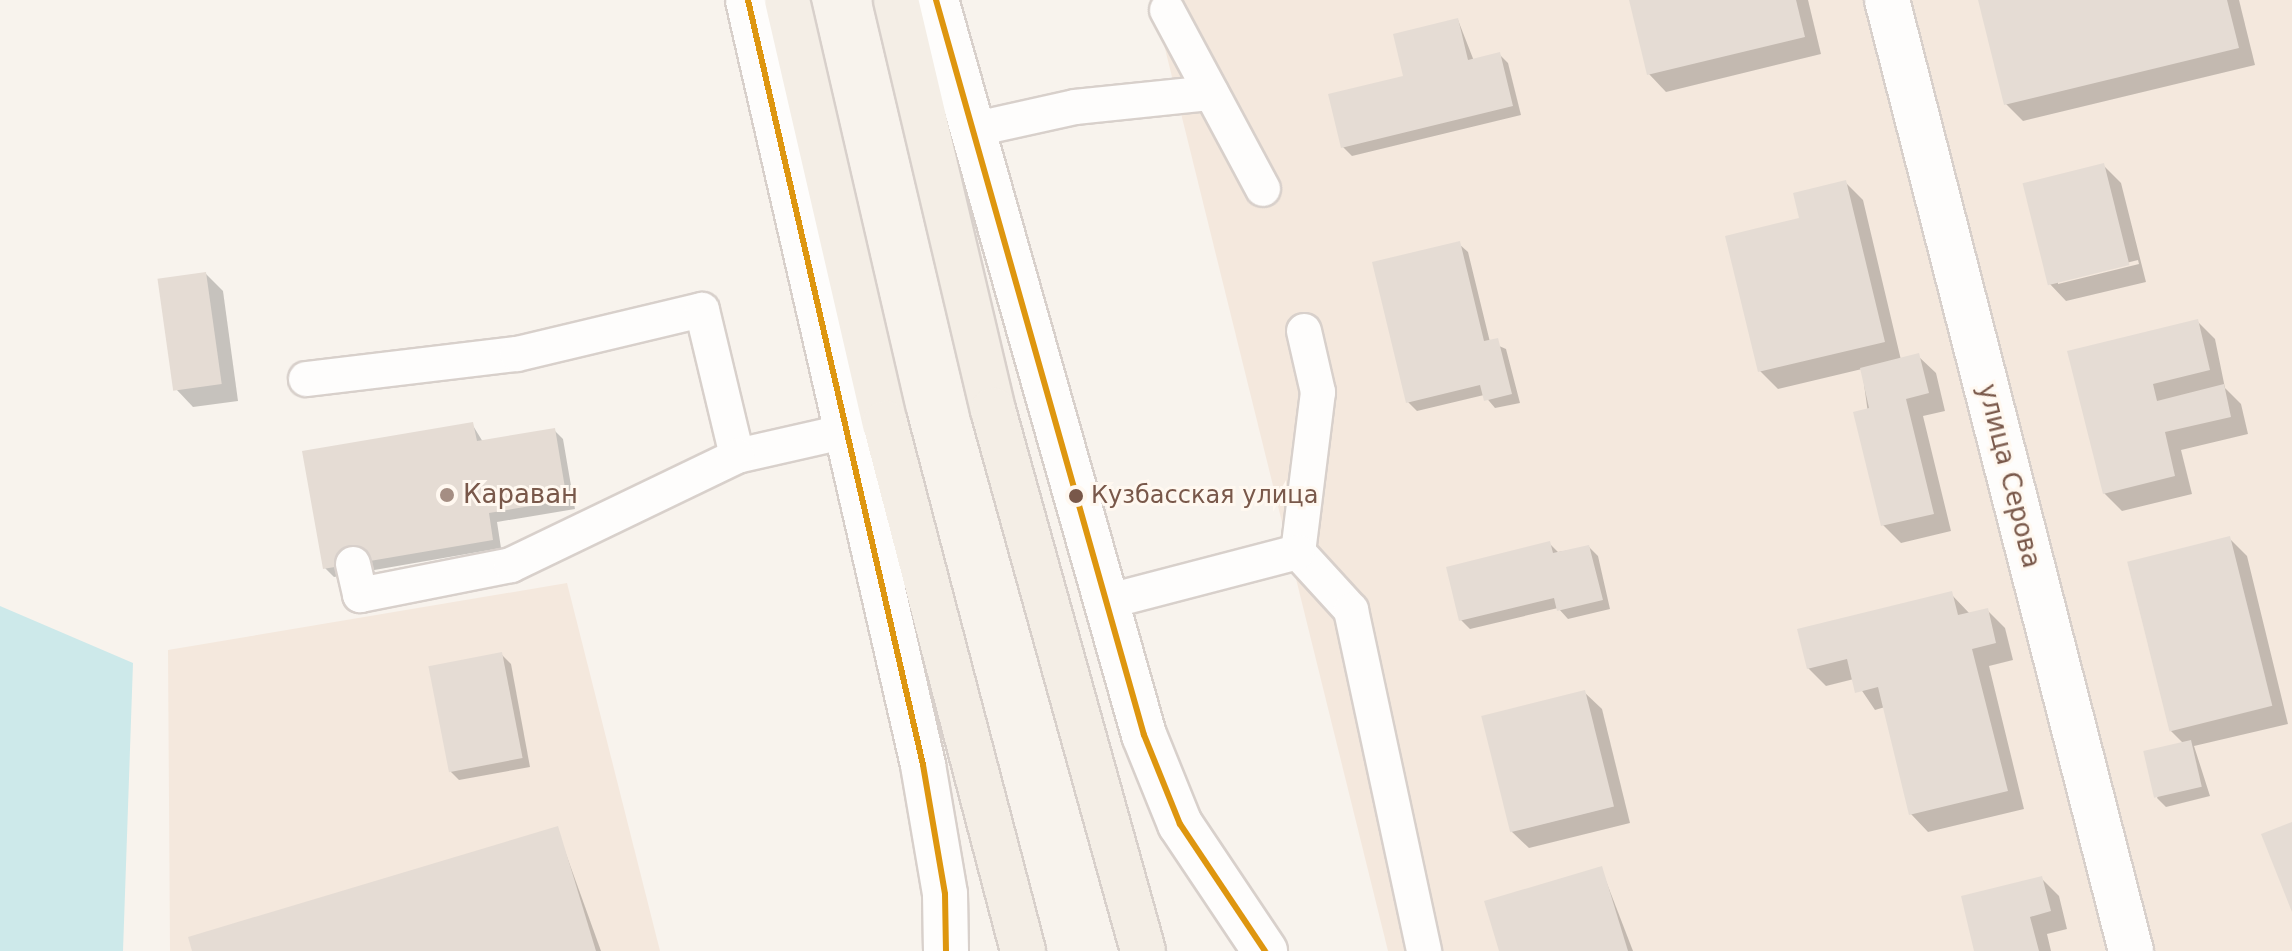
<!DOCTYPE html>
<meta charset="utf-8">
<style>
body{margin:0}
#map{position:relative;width:2292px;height:951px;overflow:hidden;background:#f8f3ed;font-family:"DejaVu Sans",sans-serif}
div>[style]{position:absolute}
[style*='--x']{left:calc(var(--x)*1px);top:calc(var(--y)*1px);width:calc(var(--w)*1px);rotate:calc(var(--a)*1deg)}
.residential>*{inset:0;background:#f4e8dd}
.water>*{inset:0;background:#cde9ea}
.shadow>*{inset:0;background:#0003}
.building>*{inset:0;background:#e5dcd4;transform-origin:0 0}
.roads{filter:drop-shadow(2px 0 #d8d0cb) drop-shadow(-2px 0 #d8d0cb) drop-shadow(0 2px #d8d0cb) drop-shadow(0 -2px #d8d0cb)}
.lane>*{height:34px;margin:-17px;padding:0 17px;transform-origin:17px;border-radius:17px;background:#fefdfc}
.street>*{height:44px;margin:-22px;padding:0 22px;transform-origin:22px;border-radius:22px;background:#fefdfc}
.secondary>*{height:44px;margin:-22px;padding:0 22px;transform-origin:22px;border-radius:22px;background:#fefdfc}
.primary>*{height:44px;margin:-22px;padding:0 22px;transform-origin:22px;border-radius:22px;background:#f4eee6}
.bus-1>*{height:6px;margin:-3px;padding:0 3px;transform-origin:3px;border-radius:3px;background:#de960f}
.dots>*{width:22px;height:22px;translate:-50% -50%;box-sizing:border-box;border:4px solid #fff8f0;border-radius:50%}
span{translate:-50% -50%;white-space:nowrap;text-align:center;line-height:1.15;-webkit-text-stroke:6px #fff8f0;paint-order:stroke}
.bus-label{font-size:24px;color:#79584a}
.left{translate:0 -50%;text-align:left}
.street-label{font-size:26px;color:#79584a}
.poi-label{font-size:26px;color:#79584a}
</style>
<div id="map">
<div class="residential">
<i style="clip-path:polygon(1153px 0,1870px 0,2118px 951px,1388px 951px)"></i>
<i style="clip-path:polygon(1903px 0,2292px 0,2292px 951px,2147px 951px)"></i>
<i style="clip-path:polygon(567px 583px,660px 951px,170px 951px,168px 650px)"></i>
</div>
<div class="water">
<i style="clip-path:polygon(0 606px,133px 663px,123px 951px,0 951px)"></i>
</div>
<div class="shadow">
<i style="clip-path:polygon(1632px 0,1808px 0,1821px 54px,1666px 92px,1649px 74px)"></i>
<i style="clip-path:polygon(1980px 0,2239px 0,2255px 65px,2023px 121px,2006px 104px)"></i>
<i style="clip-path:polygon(1458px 20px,1474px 61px,1499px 54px,1508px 63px,1521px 115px,1352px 156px,1343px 147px)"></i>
<i style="clip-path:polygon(evenodd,2103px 165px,2121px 183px,2146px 282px,2066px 301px,2049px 283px,2103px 165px,2138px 260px,2139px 264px,2058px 284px,2058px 280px,2138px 260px)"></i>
<i style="clip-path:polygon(1845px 182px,1863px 200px,1901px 360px,1918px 356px,1936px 373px,1945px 411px,1923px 416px,1951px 531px,1901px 543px,1883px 525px,1862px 369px,1778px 389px,1760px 371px,1801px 220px)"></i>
<i style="clip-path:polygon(1459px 244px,1468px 252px,1490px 342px,1506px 349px,1520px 403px,1495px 408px,1484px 395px,1417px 411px,1408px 402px)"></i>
<i style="clip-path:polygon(206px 274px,223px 291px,238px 401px,193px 407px,176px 389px)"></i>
<i style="clip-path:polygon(2197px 321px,2215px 339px,2225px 388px,2241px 404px,2248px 434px,2181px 450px,2192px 494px,2122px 511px,2104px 493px,2070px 352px)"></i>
<i style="clip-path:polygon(472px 424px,483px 442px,554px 430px,563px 439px,575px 509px,497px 522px,501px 548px,334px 577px,325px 568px)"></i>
<i style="clip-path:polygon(2229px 538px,2247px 556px,2288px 724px,2194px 746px,2210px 796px,2166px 807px,2157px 798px,2184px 744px,2170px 730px)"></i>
<i style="clip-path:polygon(1549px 543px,1558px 552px,1589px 547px,1598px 556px,1610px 609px,1568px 619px,1558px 608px,1470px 629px,1461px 620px)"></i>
<i style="clip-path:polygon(1951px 594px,1970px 614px,1987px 610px,2005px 628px,2013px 660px,1989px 666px,2024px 809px,1928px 832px,1911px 814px,1885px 707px,1875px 710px,1854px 679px,1826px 686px,1808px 668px)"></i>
<i style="clip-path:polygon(502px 655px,511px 664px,530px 767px,459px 780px,450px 771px)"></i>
<i style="clip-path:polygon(1584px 692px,1602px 709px,1630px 823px,1529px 848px,1511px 831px)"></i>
<i style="clip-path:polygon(557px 829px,601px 951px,195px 951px)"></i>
<i style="clip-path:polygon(1601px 868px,1633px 951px,1501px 951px)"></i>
<i style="clip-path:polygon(2042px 879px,2059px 896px,2067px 929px,2047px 934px,2051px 951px,1976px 951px)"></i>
</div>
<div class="building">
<i style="clip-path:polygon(1629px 0,1796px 0,1805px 37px,1647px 75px)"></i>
<i style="clip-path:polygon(1978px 0,2227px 0,2239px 48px,2004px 105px)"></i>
<i style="clip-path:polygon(1458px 18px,1468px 60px,1500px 52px,1513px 106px,1341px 148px,1328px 94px,1403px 76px,1393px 34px)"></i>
<i style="left:2104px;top:163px;width:105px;height:84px;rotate:76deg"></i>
<i style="clip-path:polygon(1846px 180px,1885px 342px,1758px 372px,1725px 236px,1799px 218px,1793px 193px)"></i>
<i style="clip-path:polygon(1460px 241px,1484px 341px,1498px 338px,1512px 394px,1484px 401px,1480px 385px,1406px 403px,1372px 262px)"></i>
<i style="left:206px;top:272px;width:113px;height:49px;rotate:82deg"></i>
<i style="clip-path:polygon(2198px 319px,2210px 370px,2153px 384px,2157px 401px,2224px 384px,2231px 417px,2165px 432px,2175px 476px,2103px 494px,2067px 351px)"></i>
<i style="clip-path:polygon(1919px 353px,1929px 393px,1906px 399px,1934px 514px,1881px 526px,1853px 412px,1869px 408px,1860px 368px)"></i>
<i style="clip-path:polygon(473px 422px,477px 441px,555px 428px,567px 500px,489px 513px,493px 540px,323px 569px,302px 451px)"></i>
<i style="left:2230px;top:536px;width:175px;height:106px;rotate:76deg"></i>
<i style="clip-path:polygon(1550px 541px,1553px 553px,1589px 545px,1603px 600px,1557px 611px,1554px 598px,1459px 621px,1446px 567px)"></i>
<i style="clip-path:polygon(1952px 591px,1958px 615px,1988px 608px,1996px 643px,1972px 649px,2008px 791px,1909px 815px,1878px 687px,1855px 693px,1847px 659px,1807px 669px,1797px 629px)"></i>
<i style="left:502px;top:652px;width:108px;height:75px;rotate:79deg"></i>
<i style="left:1585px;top:690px;width:120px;height:107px;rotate:76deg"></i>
<i style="left:2191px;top:740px;width:48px;height:49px;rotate:77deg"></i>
<i style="clip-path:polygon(2292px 822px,2292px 912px,2261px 834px)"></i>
<i style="clip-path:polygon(558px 826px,596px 951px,192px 951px,188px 937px)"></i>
<i style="clip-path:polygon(1602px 866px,1628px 951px,1499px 951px,1484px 901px)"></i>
<i style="clip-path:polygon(2042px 876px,2051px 911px,2030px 917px,2039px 951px,1974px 951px,1961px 896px)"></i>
</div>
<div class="roads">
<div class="lane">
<i style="--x:1167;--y:10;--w:203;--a:61.8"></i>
<i style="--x:976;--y:129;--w:101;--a:-12.5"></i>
<i style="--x:1075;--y:107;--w:137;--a:-5.9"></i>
<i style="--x:1304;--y:331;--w:63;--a:77.1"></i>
<i style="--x:1318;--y:392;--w:161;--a:97.1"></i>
<i style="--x:1298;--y:552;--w:79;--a:47.6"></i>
<i style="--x:1351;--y:610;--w:349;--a:77.9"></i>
<i style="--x:306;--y:379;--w:212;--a:-6.8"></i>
<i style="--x:517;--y:354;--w:190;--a:-13.4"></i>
<i style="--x:702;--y:310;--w:150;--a:76.5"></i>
<i style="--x:737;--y:456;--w:113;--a:-12.8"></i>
<i style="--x:847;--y:431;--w:23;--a:41"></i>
<i style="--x:353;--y:564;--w:32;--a:77"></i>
<i style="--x:360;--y:595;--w:154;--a:-11.2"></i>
<i style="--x:511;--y:565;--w:251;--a:-25.7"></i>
<i style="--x:1106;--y:602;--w:198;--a:-14.6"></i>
</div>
<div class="street">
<i style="--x:1887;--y:0;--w:982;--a:75.61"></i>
</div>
<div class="secondary">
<i style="--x:748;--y:0;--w:785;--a:77.11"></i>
<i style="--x:923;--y:765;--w:131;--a:80.3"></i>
<i style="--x:945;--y:894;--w:57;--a:89"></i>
<i style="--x:936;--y:0;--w:764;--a:74.2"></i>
<i style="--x:1144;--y:735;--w:96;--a:68"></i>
<i style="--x:1180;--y:824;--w:153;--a:56.2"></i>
</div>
<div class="primary">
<i style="--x:787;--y:0;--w:434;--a:77"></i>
<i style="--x:885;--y:423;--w:546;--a:75.35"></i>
<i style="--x:896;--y:0;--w:421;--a:76.7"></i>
<i style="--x:993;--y:410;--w:561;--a:74.5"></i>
</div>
</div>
<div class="bus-1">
<i style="--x:748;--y:0;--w:785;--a:77.11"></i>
<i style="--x:923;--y:765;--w:131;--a:80.3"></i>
<i style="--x:945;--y:894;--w:57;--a:89"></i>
<i style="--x:936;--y:0;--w:764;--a:74.2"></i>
<i style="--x:1144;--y:735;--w:96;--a:68"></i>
<i style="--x:1180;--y:824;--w:153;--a:56.2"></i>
</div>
<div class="dots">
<i style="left:447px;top:495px;background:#a58e83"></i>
<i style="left:1076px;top:496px;background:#79584a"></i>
</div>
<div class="bus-label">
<span class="left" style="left:1091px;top:496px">Кузбасская улица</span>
</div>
<div class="street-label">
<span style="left:2009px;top:476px;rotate:76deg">улица Серова</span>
</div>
<div class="poi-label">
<span class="left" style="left:463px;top:495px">Караван</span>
</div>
</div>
